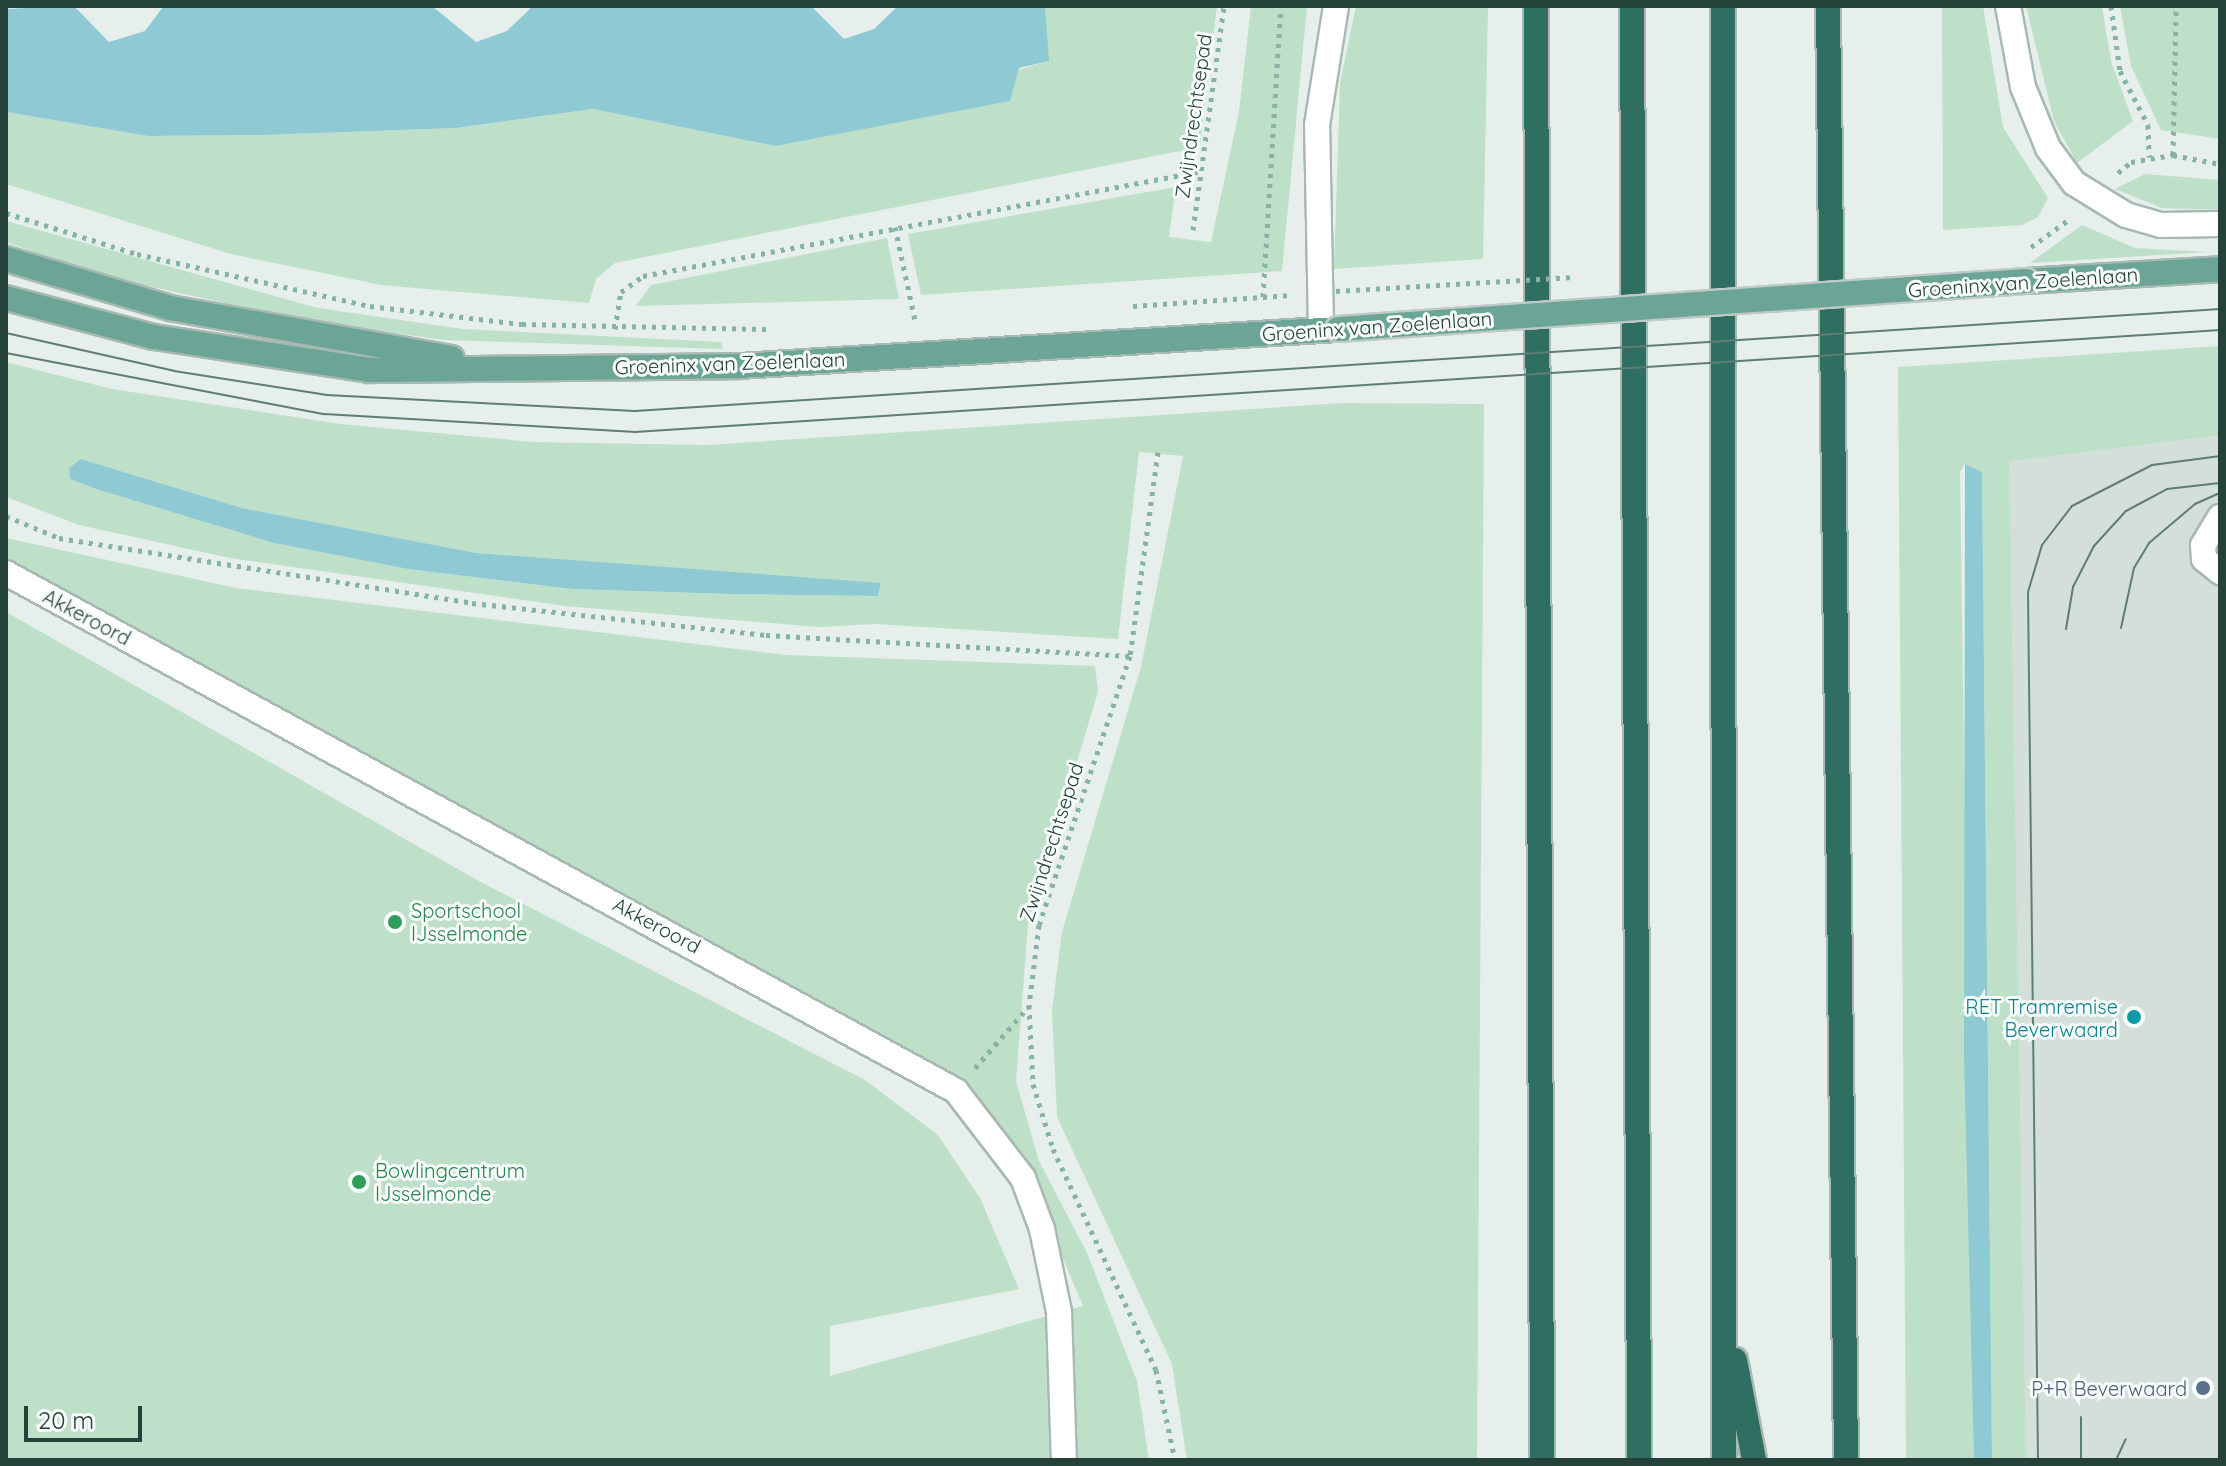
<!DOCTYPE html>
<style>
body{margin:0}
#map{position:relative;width:2226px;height:1466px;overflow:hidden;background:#e6efeb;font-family:Quicksand,sans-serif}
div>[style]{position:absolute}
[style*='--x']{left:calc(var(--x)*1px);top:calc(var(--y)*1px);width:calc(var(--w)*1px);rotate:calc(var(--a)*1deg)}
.built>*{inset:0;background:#d4dfda;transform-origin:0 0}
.green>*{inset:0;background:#bfe0c8}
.water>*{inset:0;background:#8ec9d4}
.path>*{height:5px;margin-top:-2.5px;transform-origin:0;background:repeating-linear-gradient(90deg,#86b3a5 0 4px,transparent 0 10px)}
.roads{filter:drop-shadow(2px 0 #a8b8b2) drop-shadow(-2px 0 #a8b8b2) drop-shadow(0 2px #a8b8b2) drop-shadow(0 -2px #a8b8b2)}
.minor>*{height:24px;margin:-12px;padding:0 12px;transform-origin:12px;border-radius:12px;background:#fff}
.major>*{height:24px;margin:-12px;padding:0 12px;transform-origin:12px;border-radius:12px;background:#6aa596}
.highway>*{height:24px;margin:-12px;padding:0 12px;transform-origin:12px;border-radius:12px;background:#2f6f62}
.tram>*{height:2px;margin:-1px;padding:0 1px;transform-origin:1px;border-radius:1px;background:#5f7d75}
.path-bridge>*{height:5px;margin-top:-2.5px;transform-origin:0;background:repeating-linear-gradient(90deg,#86b3a5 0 4px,transparent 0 10px)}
.bridges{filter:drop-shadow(2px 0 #c2cac8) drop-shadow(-2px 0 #c2cac8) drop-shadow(0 2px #c2cac8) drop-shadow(0 -2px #c2cac8)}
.major-bridge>*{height:24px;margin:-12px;padding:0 12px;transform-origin:12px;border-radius:12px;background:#6aa596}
.dots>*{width:22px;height:22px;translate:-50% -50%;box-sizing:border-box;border:4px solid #f7fbf9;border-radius:50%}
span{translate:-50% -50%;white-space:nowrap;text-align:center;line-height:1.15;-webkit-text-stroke:6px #f7fbf9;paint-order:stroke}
.street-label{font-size:20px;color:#24423a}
.leisure-label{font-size:20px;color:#27864d}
.left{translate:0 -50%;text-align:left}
.culture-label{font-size:20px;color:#0d838f}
.right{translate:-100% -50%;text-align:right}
.service-label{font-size:20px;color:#4e5e75}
.frame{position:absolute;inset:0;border:8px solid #24423a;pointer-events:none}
.scale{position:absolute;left:24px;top:1406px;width:118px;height:36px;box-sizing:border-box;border:4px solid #24423a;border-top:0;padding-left:10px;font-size:24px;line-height:28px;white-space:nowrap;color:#24423a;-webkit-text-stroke:6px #f7fbf9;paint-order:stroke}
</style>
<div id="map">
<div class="built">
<i style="left:2220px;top:435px;width:1025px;height:212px;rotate:90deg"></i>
</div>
<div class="green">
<i style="clip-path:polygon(1045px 6px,1217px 6px,1200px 147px,615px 263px,596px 279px,589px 303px,381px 285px,231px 254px,6px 184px,6px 112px,148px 136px,264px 135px,456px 128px,593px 109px,775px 146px,1048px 61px)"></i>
<i style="clip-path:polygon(1251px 6px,1307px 6px,1282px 271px,921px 295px,908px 234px,1176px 187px,1169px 237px,1211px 242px,1239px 112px)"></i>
<i style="clip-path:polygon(1356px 6px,1488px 6px,1483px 259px,1334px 269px,1340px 83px)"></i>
<i style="clip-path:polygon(1942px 6px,1983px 6px,2003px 127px,2048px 198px,2038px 217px,2022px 225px,1943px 230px)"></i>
<i style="clip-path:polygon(2026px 6px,2102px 6px,2111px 61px,2133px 121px,2077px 163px,2054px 121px)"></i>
<i style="clip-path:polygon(2120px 6px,2220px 6px,2220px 139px,2161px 130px,2131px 66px)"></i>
<i style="clip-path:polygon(2145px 174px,2220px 180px,2220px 210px,2162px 208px,2115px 189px)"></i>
<i style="clip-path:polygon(6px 221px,318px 308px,463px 329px,721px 342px,723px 349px,444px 340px,306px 321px,94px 274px,6px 242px)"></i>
<i style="clip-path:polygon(2082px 225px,2135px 248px,2209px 252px,2030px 263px)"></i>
<i style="clip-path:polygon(887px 238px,899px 299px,636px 306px,651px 285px)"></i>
<i style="clip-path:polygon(2220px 346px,2220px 435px,2009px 461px,2026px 1460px,1992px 1460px,1982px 472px,1965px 464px,1960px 472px,1974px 1460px,1906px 1460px,1898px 367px)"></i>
<i style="clip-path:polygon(evenodd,6px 362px,112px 389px,340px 424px,533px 442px,706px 445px,1343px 403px,1484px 404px,1477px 1460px,1187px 1460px,1172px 1364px,1057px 1117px,1052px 1010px,1062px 932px,1141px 667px,1183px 456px,1139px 452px,1118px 639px,875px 624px,819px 627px,565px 606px,230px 558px,79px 525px,6px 497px,6px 362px,81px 459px,242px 508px,476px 553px,881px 584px,878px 596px,730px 594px,572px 589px,408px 569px,274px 543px,96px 489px,70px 479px,69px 468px,81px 459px)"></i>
<i style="clip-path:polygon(6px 538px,236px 588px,786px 655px,1095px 666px,1098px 692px,1028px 925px,1016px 1081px,1039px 1161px,1087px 1253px,1137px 1381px,1149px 1460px,6px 1460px,6px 612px,477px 880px,865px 1080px,938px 1135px,980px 1198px,1019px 1289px,830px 1326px,830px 1376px,1083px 1306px,1018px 1153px,970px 1090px,887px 1040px,331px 757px,6px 576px)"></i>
</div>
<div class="water">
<i style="clip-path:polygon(74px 6px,109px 42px,145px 31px,163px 7px,433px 7px,476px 42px,507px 31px,533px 6px,811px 6px,844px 39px,874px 29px,898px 6px,1045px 6px,1049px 61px,1019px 68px,1010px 101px,775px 146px,593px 109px,456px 128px,264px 135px,148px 136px,6px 112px,6px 9px)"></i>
<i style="clip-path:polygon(81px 459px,242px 508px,476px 553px,881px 583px,878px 596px,730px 594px,572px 589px,408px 569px,274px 543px,96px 489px,70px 479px,69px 468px)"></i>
<i style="clip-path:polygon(1965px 464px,1982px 472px,1992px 1460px,1974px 1460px,1964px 1055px)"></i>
</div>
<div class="path">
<i style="--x:2111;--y:6;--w:66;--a:82.1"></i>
<i style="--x:2120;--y:71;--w:61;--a:62.6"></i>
<i style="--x:2148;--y:125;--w:32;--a:88"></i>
<i style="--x:2173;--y:155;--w:149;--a:-88.8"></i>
<i style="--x:2118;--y:173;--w:17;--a:-40"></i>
<i style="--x:2131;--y:162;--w:43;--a:-9.5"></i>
<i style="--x:2173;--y:155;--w:48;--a:10.8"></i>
<i style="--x:6;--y:213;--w:137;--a:17.4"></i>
<i style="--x:137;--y:254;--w:239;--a:12.6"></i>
<i style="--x:370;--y:306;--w:153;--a:6.8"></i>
<i style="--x:522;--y:324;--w:246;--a:1.2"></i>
<i style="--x:895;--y:227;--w:95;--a:77.9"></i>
<i style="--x:1193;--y:230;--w:226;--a:-82.1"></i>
<i style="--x:2031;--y:247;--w:49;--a:-35.9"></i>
<i style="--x:1263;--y:297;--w:292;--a:-86.5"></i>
<i style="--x:1133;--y:306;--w:158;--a:-4"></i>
<i style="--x:615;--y:329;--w:37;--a:-81"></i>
<i style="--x:621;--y:292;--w:27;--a:-36"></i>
<i style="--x:643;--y:276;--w:569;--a:-10.64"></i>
<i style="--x:1158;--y:452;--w:206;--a:97.8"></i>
<i style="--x:1130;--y:656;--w:284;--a:108.7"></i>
<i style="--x:1039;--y:925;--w:81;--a:97.1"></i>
<i style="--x:1029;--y:1005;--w:79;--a:87.1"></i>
<i style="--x:1033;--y:1084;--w:68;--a:72.9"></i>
<i style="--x:1053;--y:1149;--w:244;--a:65"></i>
<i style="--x:1156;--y:1370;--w:92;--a:78.1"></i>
<i style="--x:6;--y:516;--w:57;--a:22.5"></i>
<i style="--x:59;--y:538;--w:418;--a:8.9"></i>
<i style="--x:472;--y:603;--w:296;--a:6.2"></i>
<i style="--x:766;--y:635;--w:365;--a:3.3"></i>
<i style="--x:975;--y:1068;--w:82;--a:-48.9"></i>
</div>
<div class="roads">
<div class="minor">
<i style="--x:2008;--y:6;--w:82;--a:79.5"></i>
<i style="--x:2023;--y:87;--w:66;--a:67.7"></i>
<i style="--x:2048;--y:148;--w:44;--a:53.4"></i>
<i style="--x:2074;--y:183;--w:61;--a:31.6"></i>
<i style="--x:2126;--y:215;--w:36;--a:16"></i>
<i style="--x:2161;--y:225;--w:59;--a:-1"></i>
<i style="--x:1321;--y:329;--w:204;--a:-91.1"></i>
<i style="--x:1317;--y:125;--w:121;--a:-80.9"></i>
<i style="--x:2220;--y:517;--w:33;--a:121"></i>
<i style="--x:2203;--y:545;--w:14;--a:86"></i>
<i style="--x:2204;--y:559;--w:21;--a:39"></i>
<i style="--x:6;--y:573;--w:1082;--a:28.6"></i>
<i style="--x:956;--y:1091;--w:110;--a:52.4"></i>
<i style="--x:1023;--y:1178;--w:54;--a:69.6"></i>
<i style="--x:1042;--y:1229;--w:85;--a:78.4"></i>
<i style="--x:1059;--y:1312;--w:148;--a:88.1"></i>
</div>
<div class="major">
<i style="--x:6;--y:259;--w:171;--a:16.6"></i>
<i style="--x:170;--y:308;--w:286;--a:10.1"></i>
<i style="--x:2026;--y:281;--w:194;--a:-3.5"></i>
<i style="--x:6;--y:298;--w:153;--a:14.8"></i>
<i style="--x:154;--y:337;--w:218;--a:8.7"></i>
<i style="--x:369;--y:370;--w:371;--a:-0.6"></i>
<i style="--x:740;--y:366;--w:599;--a:-3.54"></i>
</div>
<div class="highway">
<i style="--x:1536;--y:6;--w:1454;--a:89.76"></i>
<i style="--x:1632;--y:6;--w:1454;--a:89.72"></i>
<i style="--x:1723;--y:6;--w:1454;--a:89.96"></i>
<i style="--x:1828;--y:6;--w:1454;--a:89.29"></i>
<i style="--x:1735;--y:1360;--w:102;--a:79.2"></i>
</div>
</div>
<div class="tram">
<i style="--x:6;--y:333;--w:172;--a:12.7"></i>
<i style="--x:174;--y:371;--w:155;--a:8.9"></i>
<i style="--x:327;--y:395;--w:308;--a:3"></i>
<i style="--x:635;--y:411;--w:1588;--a:-3.68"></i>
<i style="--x:6;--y:353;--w:324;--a:10.9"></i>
<i style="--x:324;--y:414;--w:312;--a:3.3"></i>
<i style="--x:635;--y:432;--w:1588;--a:-3.68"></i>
<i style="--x:2121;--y:628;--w:61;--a:-77.8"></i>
<i style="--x:2134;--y:568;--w:29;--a:-59"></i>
<i style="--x:2149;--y:543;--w:60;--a:-40.3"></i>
<i style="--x:2195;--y:504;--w:27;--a:-24"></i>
<i style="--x:2066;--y:629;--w:43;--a:-80.5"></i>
<i style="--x:2073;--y:587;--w:46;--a:-62.9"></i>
<i style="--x:2094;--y:546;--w:47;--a:-47.6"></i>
<i style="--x:2126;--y:511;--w:47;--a:-28.2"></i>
<i style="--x:2167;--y:489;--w:53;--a:-6.5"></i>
<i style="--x:2081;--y:1417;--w:43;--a:90"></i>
<i style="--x:2038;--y:1460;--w:868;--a:-90.66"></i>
<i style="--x:2028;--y:592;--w:49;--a:-73.4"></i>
<i style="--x:2042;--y:545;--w:49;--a:-52.4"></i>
<i style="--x:2072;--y:506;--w:90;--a:-27.1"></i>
<i style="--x:2152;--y:465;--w:69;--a:-7.5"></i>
<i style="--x:2116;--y:1460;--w:23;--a:-65"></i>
</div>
<div class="path-bridge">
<i style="--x:1336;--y:291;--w:238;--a:-3.4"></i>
</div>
<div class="bridges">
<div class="major-bridge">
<i style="--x:1338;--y:329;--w:690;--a:-3.99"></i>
</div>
</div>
<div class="dots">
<i style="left:395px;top:922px;background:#2e9e5b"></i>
<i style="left:2134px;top:1017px;background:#0f9aa8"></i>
<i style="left:359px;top:1182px;background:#2e9e5b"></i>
<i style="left:2203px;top:1388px;background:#5c6f8a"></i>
</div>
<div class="street-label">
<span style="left:1193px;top:116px;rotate:-82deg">Zwijndrechtsepad</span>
<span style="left:2023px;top:282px;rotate:-4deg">Groeninx van Zoelenlaan</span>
<span style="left:1377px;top:326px;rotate:-4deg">Groeninx van Zoelenlaan</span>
<span style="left:730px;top:363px;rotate:-2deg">Groeninx van Zoelenlaan</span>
<span style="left:87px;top:617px;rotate:28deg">Akkeroord</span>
<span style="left:1051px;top:842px;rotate:-72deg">Zwijndrechtsepad</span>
<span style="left:657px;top:925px;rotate:28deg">Akkeroord</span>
</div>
<div class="leisure-label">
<span class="left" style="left:411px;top:922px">Sportschool<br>IJsselmonde</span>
<span class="left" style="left:375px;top:1182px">Bowlingcentrum<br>IJsselmonde</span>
</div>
<div class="culture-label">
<span class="right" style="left:2118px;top:1018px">RET Tramremise<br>Beverwaard</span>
</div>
<div class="service-label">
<span class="right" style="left:2187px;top:1388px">P+R Beverwaard</span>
</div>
<div class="frame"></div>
<div class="scale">20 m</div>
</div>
